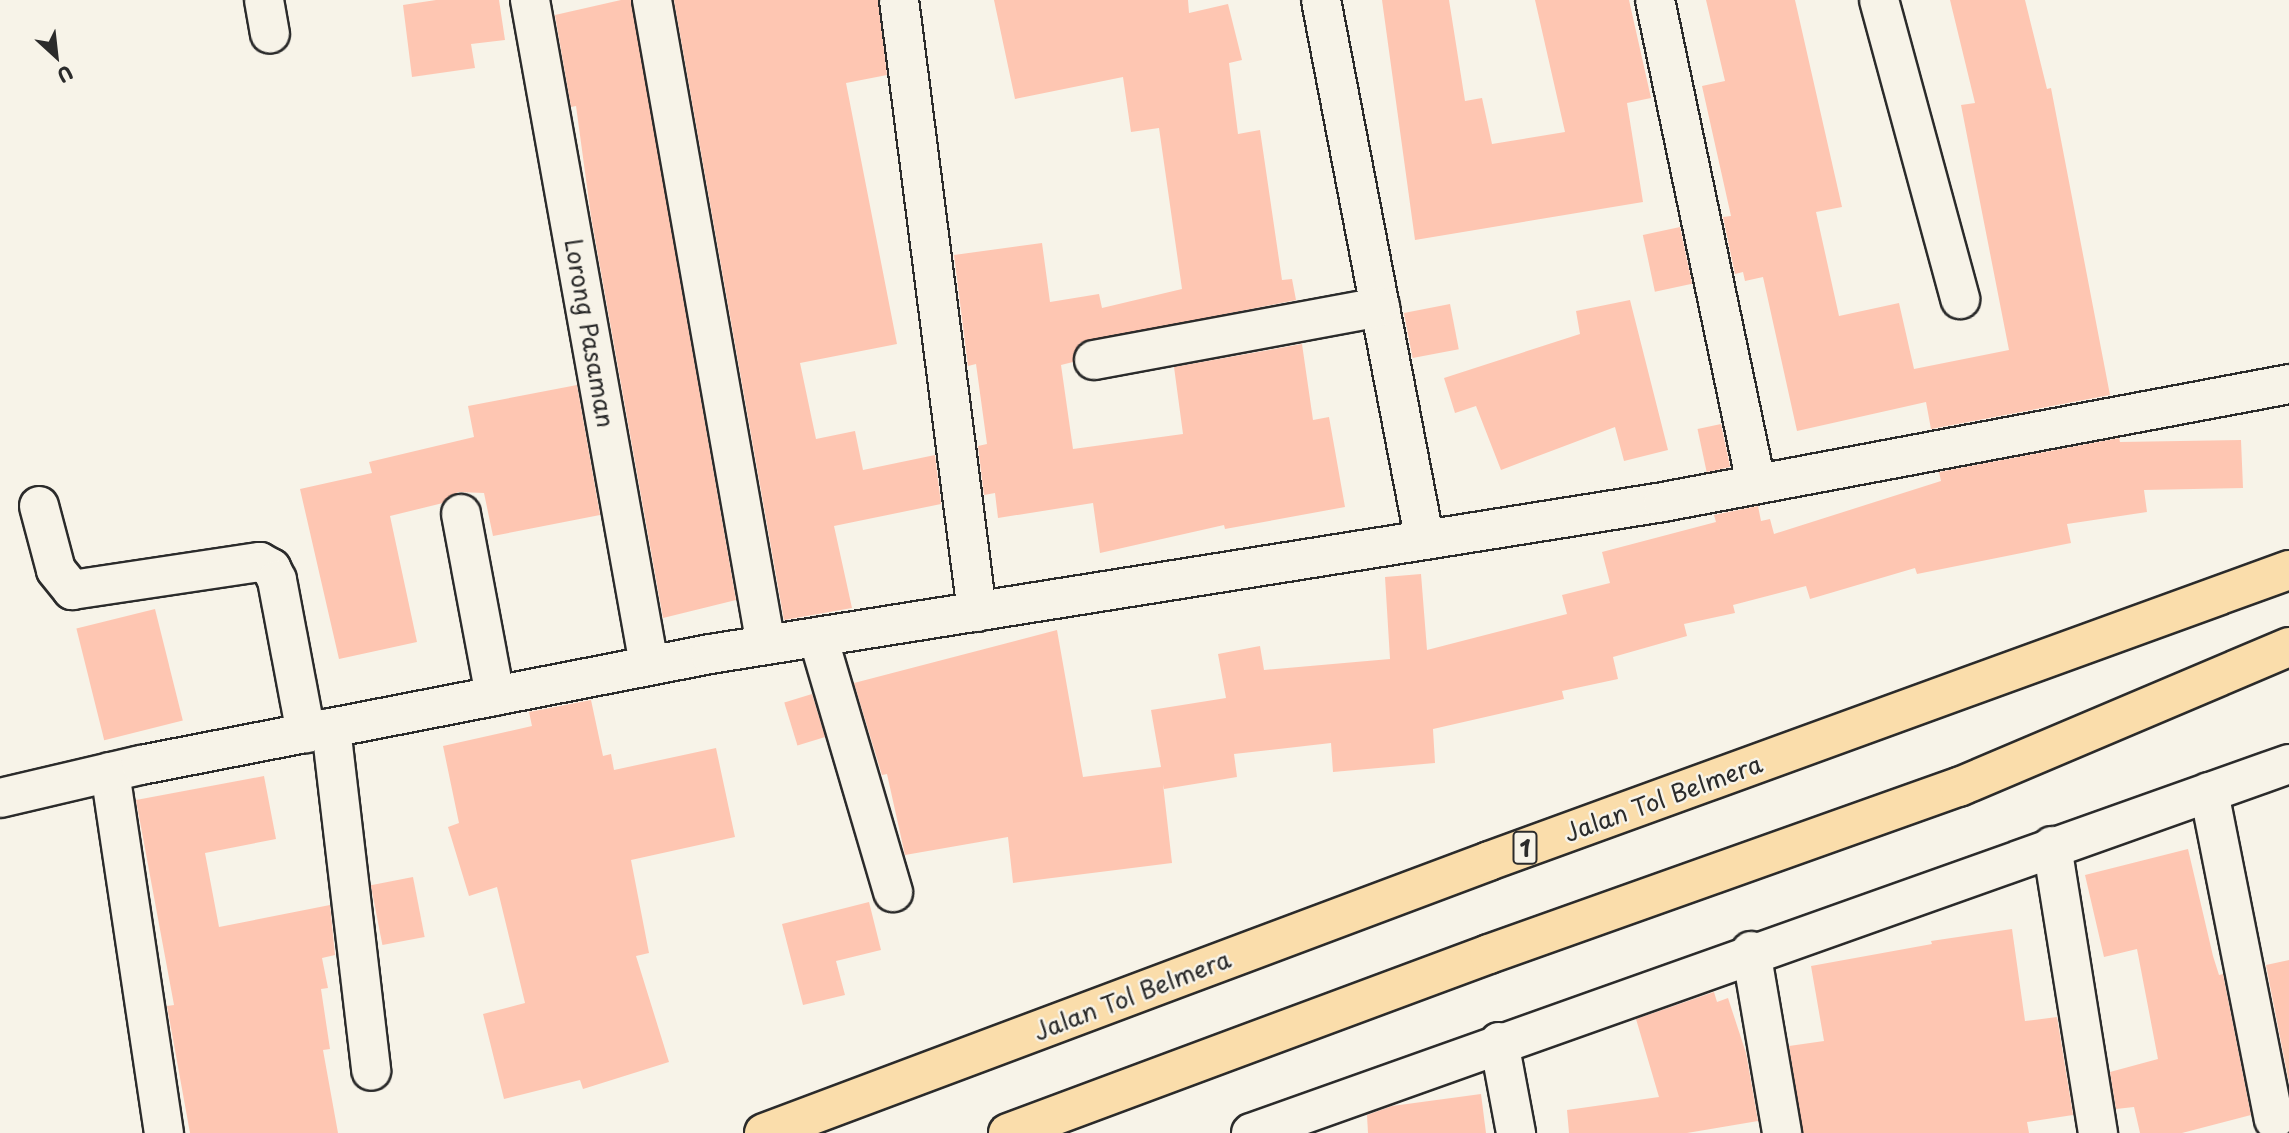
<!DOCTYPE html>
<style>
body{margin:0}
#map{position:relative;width:2289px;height:1133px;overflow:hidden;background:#f7f3e8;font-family:"Playpen Sans",sans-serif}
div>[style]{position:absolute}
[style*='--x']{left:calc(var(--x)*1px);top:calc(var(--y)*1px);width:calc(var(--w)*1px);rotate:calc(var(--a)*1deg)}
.building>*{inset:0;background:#fec6b2;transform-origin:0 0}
.roads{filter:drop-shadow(2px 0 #2b2b2b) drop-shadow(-2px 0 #2b2b2b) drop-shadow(0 2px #2b2b2b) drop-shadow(0 -2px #2b2b2b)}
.minor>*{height:38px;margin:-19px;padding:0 19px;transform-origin:19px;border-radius:19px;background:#f7f3e8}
.highway>*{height:38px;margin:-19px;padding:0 19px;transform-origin:19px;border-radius:19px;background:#faddab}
span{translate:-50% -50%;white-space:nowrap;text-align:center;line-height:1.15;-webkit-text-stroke:5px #f7f3e8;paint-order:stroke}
.shield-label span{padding:2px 5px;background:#f7f3e8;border:2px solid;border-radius:5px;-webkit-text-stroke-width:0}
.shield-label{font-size:23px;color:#2b2b2b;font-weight:700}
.street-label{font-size:24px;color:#2b2b2b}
.north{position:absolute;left:21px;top:21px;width:70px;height:70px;-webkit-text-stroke:5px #f7f3e8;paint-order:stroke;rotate:153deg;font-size:19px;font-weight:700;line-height:28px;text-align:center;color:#2b2b2b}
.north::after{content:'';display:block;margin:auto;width:24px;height:32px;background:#2b2b2b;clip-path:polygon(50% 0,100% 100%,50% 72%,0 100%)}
</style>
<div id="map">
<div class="building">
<i style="clip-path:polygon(436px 0,499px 0,505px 40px,471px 44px,475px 68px,412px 77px,403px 5px)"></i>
<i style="clip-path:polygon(621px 0,631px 0,736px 600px,663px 618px,591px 216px,576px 106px,571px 107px,555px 15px)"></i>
<i style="clip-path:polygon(674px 0,878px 0,887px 75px,846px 83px,897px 344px,800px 363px,816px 439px,855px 431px,863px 470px,935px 455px,941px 504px,834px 526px,852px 608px,784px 620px)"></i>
<i style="clip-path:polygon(994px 0,1188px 0,1189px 13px,1228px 4px,1242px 60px,1229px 63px,1238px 134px,1260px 130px,1282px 280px,1292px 279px,1296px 300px,1080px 343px,1073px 362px,1061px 365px,1073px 449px,1183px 434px,1174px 367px,1302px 344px,1313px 420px,1329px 417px,1345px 507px,1225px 529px,1224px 525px,1100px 553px,1093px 503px,998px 518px,995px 493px,984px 495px,978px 446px,987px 444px,976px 364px,968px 366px,954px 255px,1042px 243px,1050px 302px,1099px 294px,1102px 308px,1182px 289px,1159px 128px,1131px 132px,1123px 77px,1015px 99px)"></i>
<i style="clip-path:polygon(1382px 0,1449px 0,1465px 101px,1482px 98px,1492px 144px,1565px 132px,1535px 0,1629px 0,1651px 98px,1627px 103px,1643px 202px,1415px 240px)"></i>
<i style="clip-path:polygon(1706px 0,1795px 0,1842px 207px,1816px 212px,1839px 316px,1899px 303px,1914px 369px,2009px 350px,1961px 105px,1975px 103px,1950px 0,2025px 0,2047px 89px,2051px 88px,2110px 395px,1931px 429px,1926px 402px,1797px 431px,1763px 277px,1745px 281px,1743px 272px,1735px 274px,1723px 217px,1731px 216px,1702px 86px,1725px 81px)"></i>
<i style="left:1680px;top:227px;width:58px;height:38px;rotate:78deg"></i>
<i style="clip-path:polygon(1630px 300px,1668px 450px,1624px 461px,1615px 427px,1501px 470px,1476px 406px,1455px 413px,1444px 378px,1580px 334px,1576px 311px)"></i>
<i style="left:1450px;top:304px;width:46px;height:47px;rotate:79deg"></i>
<i style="clip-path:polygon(577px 385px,600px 515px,493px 536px,484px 493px,458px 492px,443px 503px,390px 516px,417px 642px,339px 659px,300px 489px,372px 473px,369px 462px,474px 437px,468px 406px)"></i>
<i style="left:1721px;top:424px;width:44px;height:24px;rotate:78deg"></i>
<i style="clip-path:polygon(2119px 438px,2120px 442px,2241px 440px,2243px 488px,2144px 490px,2147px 512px,2067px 524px,2071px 543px,1917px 574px,1915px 568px,1810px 599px,1806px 586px,1733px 605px,1735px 613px,1684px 624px,1687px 636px,1613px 657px,1618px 679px,1562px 691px,1564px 699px,1433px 729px,1435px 763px,1333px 772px,1331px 743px,1234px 754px,1237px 777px,1164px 789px,1163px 784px,1172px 863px,1013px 883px,1008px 837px,905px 855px,887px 774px,882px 775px,854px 683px,1057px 630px,1083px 777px,1161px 767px,1151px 710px,1226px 698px,1218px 654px,1260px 646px,1264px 670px,1390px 659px,1385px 577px,1421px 574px,1427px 650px,1567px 614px,1562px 595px,1610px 583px,1602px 552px,1716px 522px,1714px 515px,1758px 506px,1761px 521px,1770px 519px,1774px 534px,1941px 481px,1939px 472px)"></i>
<i style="left:155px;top:609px;width:115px;height:81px;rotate:76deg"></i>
<i style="left:812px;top:694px;width:45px;height:29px;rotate:73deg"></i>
<i style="clip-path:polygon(591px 700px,603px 756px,611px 754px,614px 770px,716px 748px,735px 837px,631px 860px,649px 953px,636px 956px,669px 1062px,583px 1089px,580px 1080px,504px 1099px,483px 1014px,525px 1003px,497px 887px,469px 896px,448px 827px,459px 823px,443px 746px,532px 726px,529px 712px)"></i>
<i style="clip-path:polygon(264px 776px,276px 839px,205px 853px,219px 927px,330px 905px,335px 955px,322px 958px,328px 988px,321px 989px,330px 1049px,323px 1050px,338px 1133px,190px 1133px,167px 1006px,174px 1005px,136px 800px)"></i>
<i style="clip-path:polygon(2188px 849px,2213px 956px,2219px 975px,2223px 974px,2251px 1115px,2182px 1133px,2140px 1133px,2134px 1107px,2116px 1109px,2110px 1072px,2158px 1059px,2137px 949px,2104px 957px,2085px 875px)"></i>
<i style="left:413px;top:877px;width:61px;height:43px;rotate:79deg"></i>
<i style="clip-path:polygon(869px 902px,881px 950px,836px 961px,845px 995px,803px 1005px,782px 924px)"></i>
<i style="clip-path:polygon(2012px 929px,2025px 1021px,2057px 1017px,2073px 1115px,2027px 1122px,2029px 1133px,1803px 1133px,1789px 1046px,1824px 1041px,1811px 966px,1932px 944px,1931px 941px)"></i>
<i style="clip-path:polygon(2289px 960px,2289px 1083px,2266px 965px)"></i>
<i style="clip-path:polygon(1714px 992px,1717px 1002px,1728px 998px,1746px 1053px,1758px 1121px,1687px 1133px,1569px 1133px,1567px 1110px,1659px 1097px,1636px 1019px)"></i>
<i style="clip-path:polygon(1481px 1094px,1486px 1133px,1368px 1133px,1367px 1115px,1392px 1106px)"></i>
</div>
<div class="roads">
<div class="minor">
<i style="--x:264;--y:0;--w:34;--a:80"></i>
<i style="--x:530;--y:0;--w:676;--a:79.85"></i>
<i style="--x:652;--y:0;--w:655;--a:79.98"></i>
<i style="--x:899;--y:0;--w:617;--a:82.74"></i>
<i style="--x:1321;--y:0;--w:547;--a:79.14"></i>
<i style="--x:1655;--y:0;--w:494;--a:78.2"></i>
<i style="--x:1879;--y:0;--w:310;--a:74.8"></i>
<i style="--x:1094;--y:360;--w:291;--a:-10.5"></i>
<i style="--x:39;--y:506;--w:66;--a:75.1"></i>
<i style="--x:56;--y:570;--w:26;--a:51"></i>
<i style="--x:72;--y:590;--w:190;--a:-8.5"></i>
<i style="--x:260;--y:562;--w:13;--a:29"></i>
<i style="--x:271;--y:568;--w:13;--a:63"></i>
<i style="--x:277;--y:580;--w:156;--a:79.3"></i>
<i style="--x:461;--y:514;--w:185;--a:79.4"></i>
<i style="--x:818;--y:637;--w:266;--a:73.6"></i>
<i style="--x:331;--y:728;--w:345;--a:83.3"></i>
<i style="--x:110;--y:772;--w:365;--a:81.5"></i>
<i style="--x:2209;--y:792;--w:334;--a:78.8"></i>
<i style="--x:0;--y:798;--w:145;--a:-13.2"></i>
<i style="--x:141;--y:765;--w:580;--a:-11.04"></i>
<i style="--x:710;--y:654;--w:965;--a:-9.06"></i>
<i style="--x:1663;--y:502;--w:637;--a:-10.67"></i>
<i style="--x:2052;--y:846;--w:291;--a:80.9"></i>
<i style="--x:1751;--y:951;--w:185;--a:80.3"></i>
<i style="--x:1499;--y:1042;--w:93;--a:79.4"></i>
<i style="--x:1251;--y:1133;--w:1102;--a:-19.57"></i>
</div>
<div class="highway">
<i style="--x:764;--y:1133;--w:774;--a:-20.56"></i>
<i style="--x:1489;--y:861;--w:851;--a:-19.99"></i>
<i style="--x:1008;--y:1133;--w:513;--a:-20.41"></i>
<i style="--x:1489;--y:954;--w:499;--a:-19.6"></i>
<i style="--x:1959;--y:787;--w:358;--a:-23"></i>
</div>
</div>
<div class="shield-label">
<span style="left:1525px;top:848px">1</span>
</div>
<div class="street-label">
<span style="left:590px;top:333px;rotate:80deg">Lorong Pasaman</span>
<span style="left:1663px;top:798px;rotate:-20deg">Jalan Tol Belmera</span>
<span style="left:1132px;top:995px;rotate:-21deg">Jalan Tol Belmera</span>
</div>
<div class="north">U</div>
</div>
